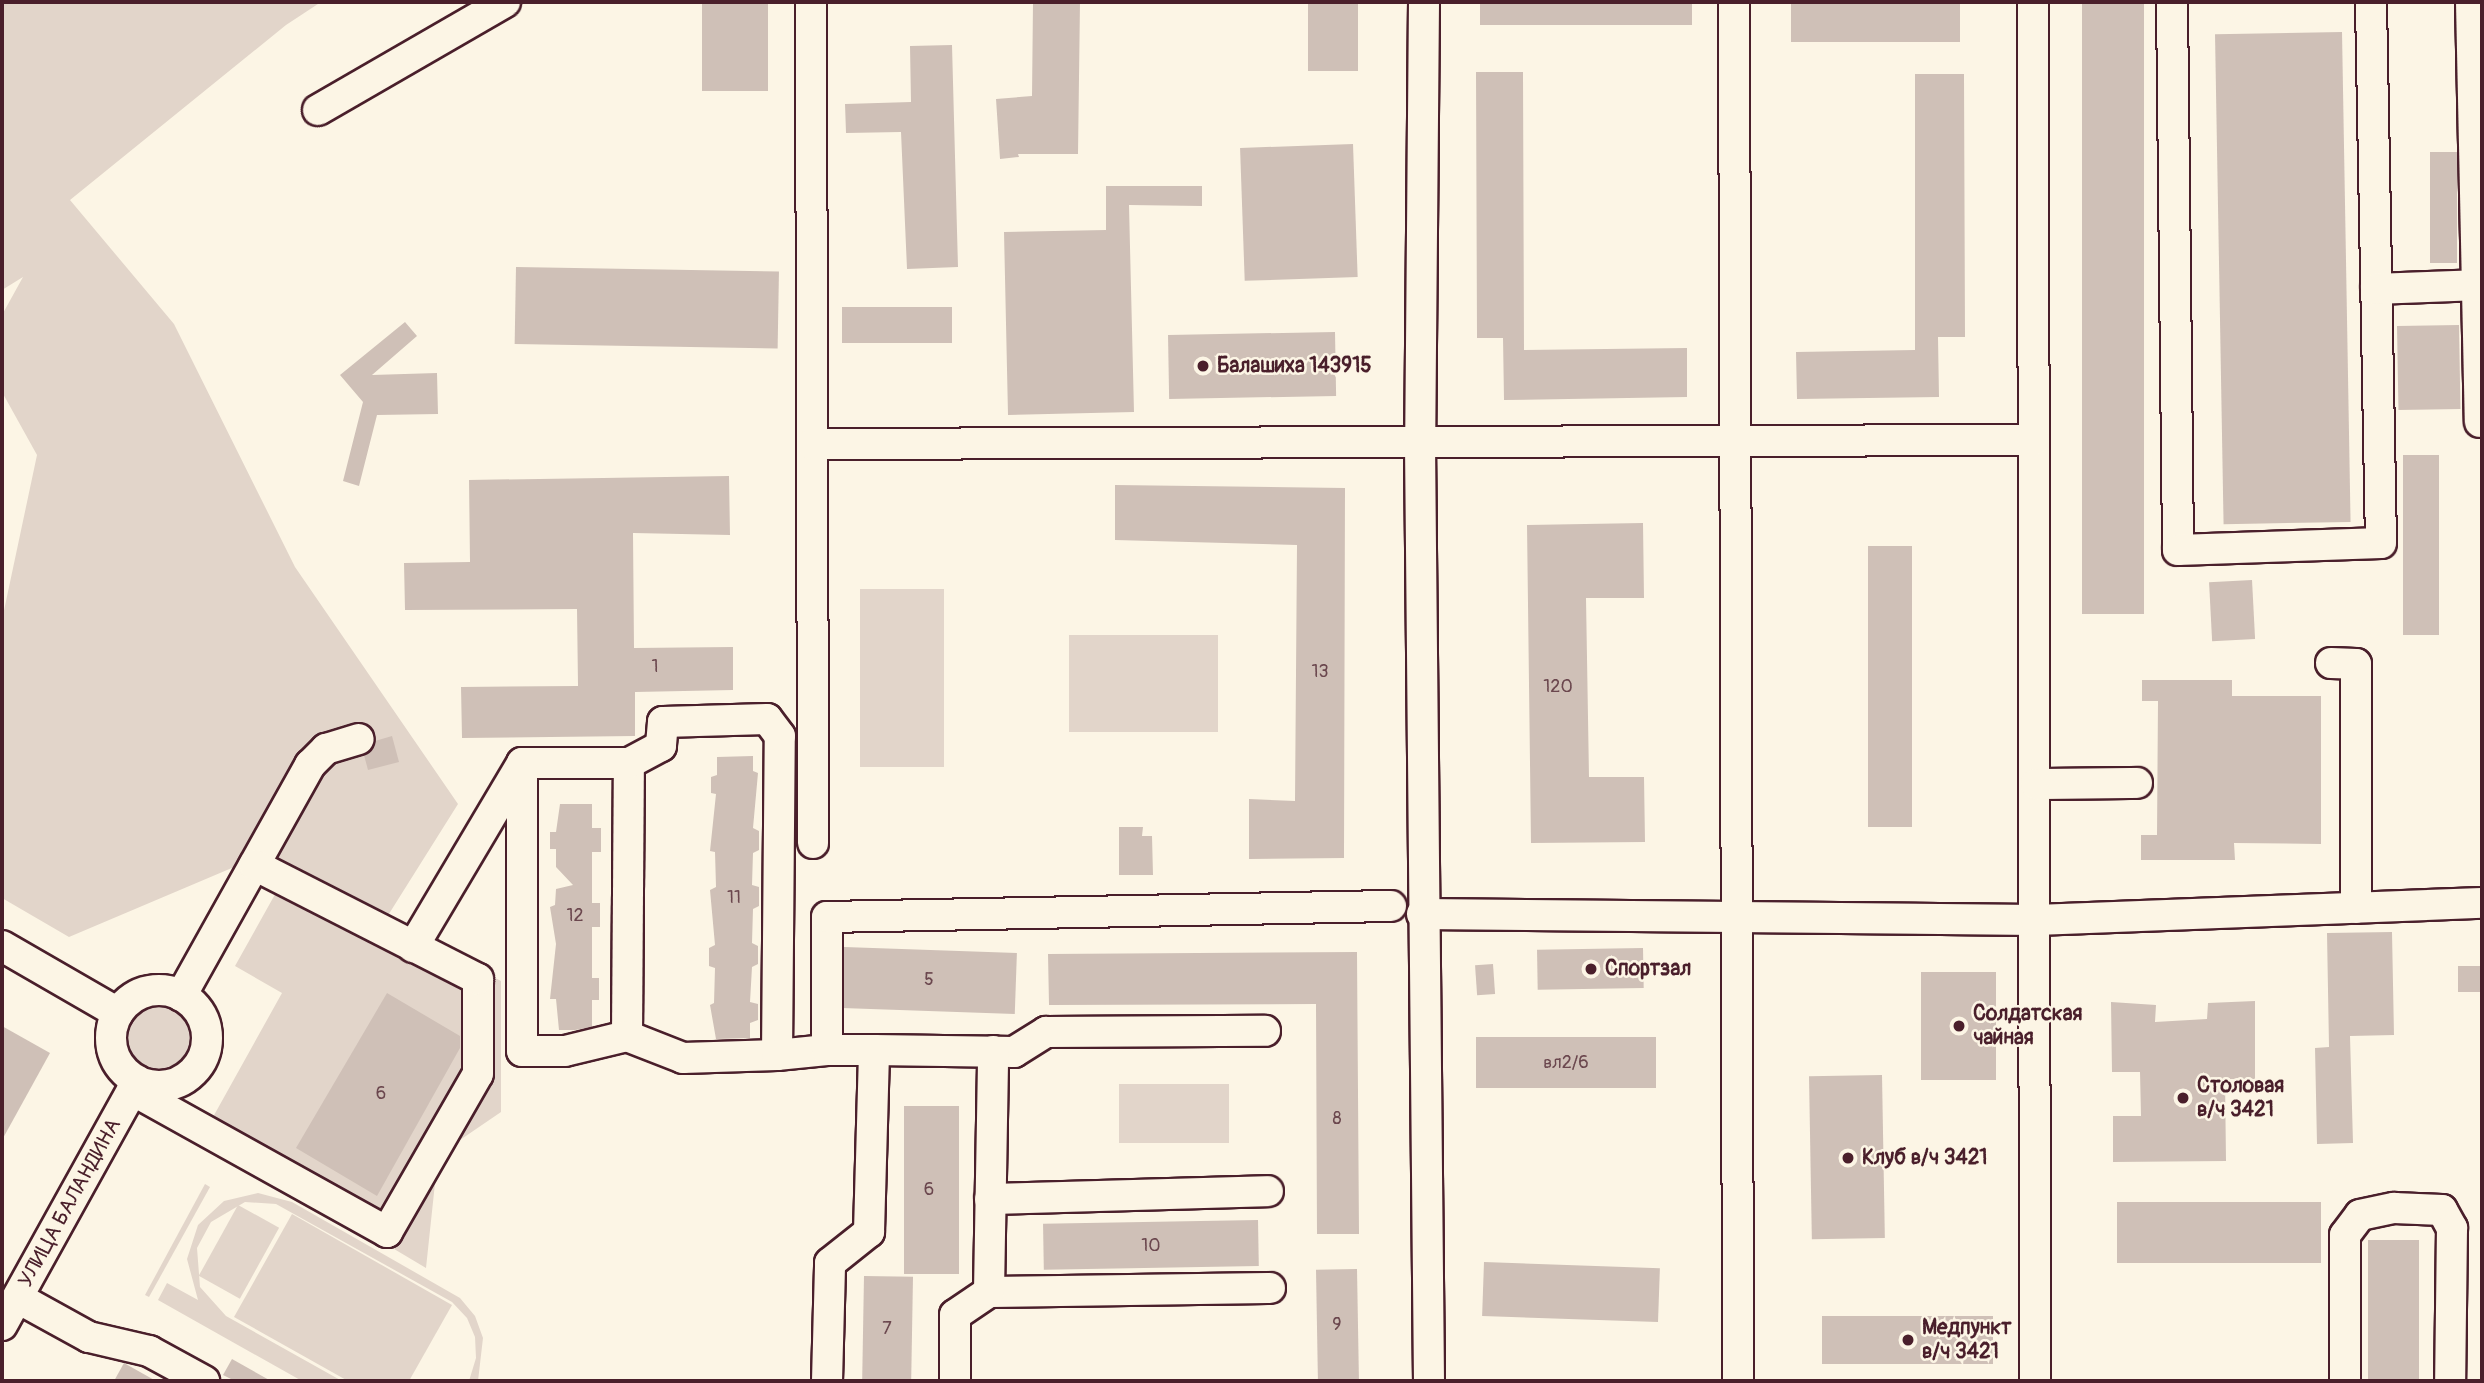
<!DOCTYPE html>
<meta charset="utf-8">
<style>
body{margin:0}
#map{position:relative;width:2484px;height:1383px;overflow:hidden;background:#fcf5e5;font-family:Pangolin,sans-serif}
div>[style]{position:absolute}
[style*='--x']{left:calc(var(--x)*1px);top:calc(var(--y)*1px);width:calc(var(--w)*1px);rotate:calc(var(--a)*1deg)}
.green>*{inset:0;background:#e2d5ca;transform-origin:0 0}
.round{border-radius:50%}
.building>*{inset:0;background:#cfc0b7;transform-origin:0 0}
.roads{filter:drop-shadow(2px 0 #4a1f2b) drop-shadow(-2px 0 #4a1f2b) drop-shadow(0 2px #4a1f2b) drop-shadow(0 -2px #4a1f2b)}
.minor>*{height:30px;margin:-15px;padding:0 15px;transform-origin:15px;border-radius:15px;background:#fcf5e5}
.minor>.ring{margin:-15px;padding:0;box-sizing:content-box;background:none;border:30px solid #fcf5e5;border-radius:50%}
.dots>*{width:19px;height:19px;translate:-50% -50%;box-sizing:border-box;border:4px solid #fcf5e5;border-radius:50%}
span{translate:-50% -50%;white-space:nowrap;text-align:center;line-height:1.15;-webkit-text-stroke:5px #fcf5e5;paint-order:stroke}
.number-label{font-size:18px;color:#6b474e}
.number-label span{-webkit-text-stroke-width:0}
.poi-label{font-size:21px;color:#4a1f2b;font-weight:700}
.left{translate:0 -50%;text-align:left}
.street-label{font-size:21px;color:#4a1f2b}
.frame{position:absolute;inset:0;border:4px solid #4a1f2b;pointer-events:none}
</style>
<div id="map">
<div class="green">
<i style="clip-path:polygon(2px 2px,321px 2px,286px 25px,70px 200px,174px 324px,295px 567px,458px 804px,387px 917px,260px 856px,69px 937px,2px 898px,2px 620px,37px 455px,2px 392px,2px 315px,23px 277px,2px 290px)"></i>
<i style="left:860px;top:589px;width:84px;height:178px"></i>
<i style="left:1218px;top:635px;width:97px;height:149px;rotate:90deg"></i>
<i style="clip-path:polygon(278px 889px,426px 942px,501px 981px,501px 1112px,438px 1155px,426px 1268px,203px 1135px,282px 993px,235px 966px)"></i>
<i class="round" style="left:122px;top:1003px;width:72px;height:72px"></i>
<i style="left:1229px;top:1084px;width:59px;height:110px;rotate:90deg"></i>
<i style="clip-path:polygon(205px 1184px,210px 1187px,149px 1297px,145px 1295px)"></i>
<i style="clip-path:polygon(258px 1193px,292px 1202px,460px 1298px,475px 1316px,483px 1338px,478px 1381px,469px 1381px,476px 1358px,475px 1337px,467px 1318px,452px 1302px,276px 1204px,245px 1202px,211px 1222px,197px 1248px,200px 1287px,226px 1316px,342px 1381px,302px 1381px,158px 1300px,167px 1283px,198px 1300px,187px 1259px,198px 1225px,224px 1201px)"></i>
<i style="left:238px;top:1205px;width:47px;height:81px;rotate:29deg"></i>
<i style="clip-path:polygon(292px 1214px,452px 1305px,409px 1381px,348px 1381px,234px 1317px)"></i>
</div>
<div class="building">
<i style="left:702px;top:2px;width:66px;height:89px"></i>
<i style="clip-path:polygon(1033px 2px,1080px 2px,1078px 154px,1018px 154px,1019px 157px,1000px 159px,996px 99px,1032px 96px)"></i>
<i style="left:1308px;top:2px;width:50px;height:69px"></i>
<i style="left:1480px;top:2px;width:212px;height:23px"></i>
<i style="left:1791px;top:2px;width:169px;height:40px"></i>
<i style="left:2082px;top:2px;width:62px;height:612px"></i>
<i style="left:2342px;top:32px;width:490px;height:127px;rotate:89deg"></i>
<i style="clip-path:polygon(952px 45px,958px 267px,907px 269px,901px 132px,846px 133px,845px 104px,911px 102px,910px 46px)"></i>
<i style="clip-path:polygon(1476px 72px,1523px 72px,1524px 350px,1687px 348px,1687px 397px,1504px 400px,1503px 338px,1477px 338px)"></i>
<i style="clip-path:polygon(1915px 74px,1964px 74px,1965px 337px,1938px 337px,1939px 397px,1797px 399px,1796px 352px,1915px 350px)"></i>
<i style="left:1353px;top:144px;width:133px;height:113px;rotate:88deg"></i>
<i style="left:2430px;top:152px;width:27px;height:111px"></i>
<i style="clip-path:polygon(1106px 186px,1202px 186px,1202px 206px,1129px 205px,1134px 412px,1008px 415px,1004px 232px,1106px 230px)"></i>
<i style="left:516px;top:267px;width:263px;height:77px;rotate:1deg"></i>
<i style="left:952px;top:307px;width:36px;height:110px;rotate:90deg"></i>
<i style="clip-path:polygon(405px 322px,417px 336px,372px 375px,437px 373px,438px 414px,377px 415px,359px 486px,343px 481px,363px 402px,340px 375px)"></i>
<i style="left:2459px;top:325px;width:84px;height:62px;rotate:89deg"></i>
<i style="left:1335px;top:332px;width:64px;height:167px;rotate:89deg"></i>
<i style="left:2403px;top:455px;width:36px;height:180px"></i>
<i style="clip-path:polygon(729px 476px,730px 535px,633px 533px,634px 648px,733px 647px,733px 690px,635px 692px,635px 736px,462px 738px,461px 687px,578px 686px,577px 609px,405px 610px,404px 563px,470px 562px,469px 480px)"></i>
<i style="clip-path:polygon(1115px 485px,1345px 488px,1344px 858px,1249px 859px,1249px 799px,1295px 801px,1297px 545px,1115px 540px)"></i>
<i style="clip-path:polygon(1643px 523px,1644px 598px,1586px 598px,1589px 777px,1644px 777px,1645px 842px,1531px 843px,1527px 525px)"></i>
<i style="left:1868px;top:546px;width:44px;height:281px"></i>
<i style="left:2252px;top:580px;width:59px;height:43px;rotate:87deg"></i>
<i style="clip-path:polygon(2142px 680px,2232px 680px,2232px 696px,2321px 696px,2321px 844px,2234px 843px,2235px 860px,2141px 860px,2141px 835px,2157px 835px,2158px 701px,2142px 701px)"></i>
<i style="clip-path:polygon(392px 736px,399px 762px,368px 770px,364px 755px,375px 741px)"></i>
<i style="clip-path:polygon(753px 756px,753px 771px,758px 773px,753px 828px,759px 831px,759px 850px,753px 853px,752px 885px,759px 887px,759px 906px,753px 909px,752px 943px,758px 946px,758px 964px,752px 967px,750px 1002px,758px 1004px,758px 1020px,750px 1023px,750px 1038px,716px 1039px,710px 1005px,714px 1003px,715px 968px,709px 966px,709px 948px,715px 945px,710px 890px,716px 887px,715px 852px,710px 851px,716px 794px,711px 793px,711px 777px,717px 775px,717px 757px)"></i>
<i style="clip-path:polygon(560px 804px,592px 804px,592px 828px,601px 828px,601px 852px,592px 852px,592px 903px,600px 903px,600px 927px,592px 927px,592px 978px,599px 978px,599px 1000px,592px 1000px,592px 1027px,575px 1030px,559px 1030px,556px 999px,550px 999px,556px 944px,550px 907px,555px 905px,556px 889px,573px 885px,556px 867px,556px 849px,550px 849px,550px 832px,556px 832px)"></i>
<i style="clip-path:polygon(1119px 827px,1143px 827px,1142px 836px,1152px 836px,1153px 875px,1119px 875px)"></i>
<i style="clip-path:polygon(2392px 932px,2394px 1035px,2350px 1036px,2353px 1143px,2317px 1144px,2315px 1048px,2329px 1047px,2327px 933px)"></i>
<i style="left:844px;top:947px;width:173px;height:61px;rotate:2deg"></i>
<i style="left:1643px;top:948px;width:40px;height:106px;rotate:89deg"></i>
<i style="clip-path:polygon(1357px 952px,1359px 1234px,1317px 1234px,1316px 1004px,1049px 1005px,1048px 954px)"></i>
<i style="left:1493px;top:964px;width:30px;height:18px;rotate:86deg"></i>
<i style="left:2482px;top:966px;width:26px;height:24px;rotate:90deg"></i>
<i style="left:1996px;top:972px;width:108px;height:75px;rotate:90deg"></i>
<i style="clip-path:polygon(387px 993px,460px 1036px,460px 1048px,377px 1196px,296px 1148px)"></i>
<i style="clip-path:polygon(2255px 1001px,2255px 1079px,2225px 1079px,2226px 1161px,2113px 1162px,2113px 1116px,2141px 1116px,2140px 1072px,2112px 1072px,2111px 1002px,2156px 1005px,2155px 1022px,2207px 1019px,2208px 1003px)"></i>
<i style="clip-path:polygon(2px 1026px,50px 1053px,2px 1140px)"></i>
<i style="left:1476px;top:1037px;width:180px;height:51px"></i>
<i style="left:1882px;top:1075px;width:163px;height:73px;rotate:89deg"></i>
<i style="left:904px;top:1106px;width:55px;height:168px"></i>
<i style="left:2117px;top:1202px;width:204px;height:61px"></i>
<i style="left:1258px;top:1220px;width:46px;height:215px;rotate:89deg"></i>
<i style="left:2368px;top:1240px;width:51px;height:141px"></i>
<i style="left:1484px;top:1262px;width:176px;height:54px;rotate:2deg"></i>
<i style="left:1357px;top:1269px;width:112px;height:41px;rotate:89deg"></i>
<i style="left:864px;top:1276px;width:49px;height:105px;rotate:1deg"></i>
<i style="left:1822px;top:1316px;width:171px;height:48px"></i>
<i style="clip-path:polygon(232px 1359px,271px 1381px,235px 1381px,223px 1375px)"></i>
<i style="clip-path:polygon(124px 1363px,156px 1381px,114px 1381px)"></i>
</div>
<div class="roads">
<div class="minor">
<i style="--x:811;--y:2;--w:841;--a:89.86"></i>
<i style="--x:1424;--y:2;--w:442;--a:90.5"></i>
<i style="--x:1420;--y:444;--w:937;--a:89.45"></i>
<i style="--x:1734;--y:2;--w:1379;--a:89.83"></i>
<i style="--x:2033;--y:2;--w:1379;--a:89.92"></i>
<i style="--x:2172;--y:2;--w:548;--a:89.37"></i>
<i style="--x:2178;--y:550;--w:203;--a:-2"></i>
<i style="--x:2381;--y:543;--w:541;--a:-91.06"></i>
<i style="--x:2471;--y:2;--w:420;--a:88.8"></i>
<i style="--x:318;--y:110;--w:216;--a:-30"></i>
<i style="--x:2376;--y:289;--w:106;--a:-2.2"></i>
<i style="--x:812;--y:444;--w:1222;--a:-0.19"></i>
<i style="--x:2331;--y:663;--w:25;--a:2"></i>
<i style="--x:2356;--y:664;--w:244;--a:90"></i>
<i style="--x:2036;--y:784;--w:101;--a:-0.6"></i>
<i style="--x:1422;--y:914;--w:614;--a:0.56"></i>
<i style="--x:2036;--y:920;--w:446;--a:-2.2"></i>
<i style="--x:2;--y:946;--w:134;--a:30"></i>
<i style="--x:413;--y:947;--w:209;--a:-59.3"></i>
<i class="ring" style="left:111px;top:990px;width:66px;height:66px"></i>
<i style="--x:181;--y:996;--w:265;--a:-60.8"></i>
<i style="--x:310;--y:765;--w:23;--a:-45"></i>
<i style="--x:326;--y:749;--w:34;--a:-17"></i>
<i style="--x:627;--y:1036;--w:273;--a:-89.6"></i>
<i style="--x:874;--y:1050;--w:140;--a:0.8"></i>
<i style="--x:1014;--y:1052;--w:38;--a:-32"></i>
<i style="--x:1046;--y:1032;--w:219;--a:-0.3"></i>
<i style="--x:777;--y:1055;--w:319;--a:-89.5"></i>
<i style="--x:780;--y:736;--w:21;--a:-127"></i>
<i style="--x:767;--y:719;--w:104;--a:178.3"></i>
<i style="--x:663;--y:722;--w:24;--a:95"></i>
<i style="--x:661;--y:746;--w:36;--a:152"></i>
<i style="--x:629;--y:763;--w:107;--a:180"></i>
<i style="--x:522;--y:763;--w:288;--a:90"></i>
<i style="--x:522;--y:1051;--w:43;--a:0"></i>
<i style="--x:565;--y:1051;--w:64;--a:-13.6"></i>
<i style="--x:627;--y:1036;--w:60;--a:21.4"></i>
<i style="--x:683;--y:1058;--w:94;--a:-1.8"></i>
<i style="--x:777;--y:1055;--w:50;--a:-5.7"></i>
<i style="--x:132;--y:1090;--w:292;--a:29.1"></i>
<i style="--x:387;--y:1232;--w:182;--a:-60.1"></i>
<i style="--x:478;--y:1074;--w:95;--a:-90"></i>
<i style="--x:478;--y:979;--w:251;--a:-153"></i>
<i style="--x:990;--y:1199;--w:278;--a:-1.6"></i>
<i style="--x:989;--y:1292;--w:281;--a:-0.8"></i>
<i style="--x:18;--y:1298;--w:81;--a:28.8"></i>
<i style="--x:89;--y:1337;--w:62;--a:13.1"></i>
<i style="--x:149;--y:1351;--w:63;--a:28.6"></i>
<i style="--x:2;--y:1325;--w:279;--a:-61"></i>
<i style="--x:827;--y:1381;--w:118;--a:-88.5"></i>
<i style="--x:830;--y:1263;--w:50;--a:-38.5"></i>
<i style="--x:869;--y:1232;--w:182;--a:-88.4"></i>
<i style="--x:874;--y:1050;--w:47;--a:180"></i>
<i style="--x:827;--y:1050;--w:133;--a:-90"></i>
<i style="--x:827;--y:917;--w:564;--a:-1.12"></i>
<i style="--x:955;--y:1381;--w:66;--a:-90"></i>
<i style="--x:955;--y:1315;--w:41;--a:-34.1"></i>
<i style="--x:989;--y:1292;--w:241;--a:-89"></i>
<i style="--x:2345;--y:1381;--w:146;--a:-90"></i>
<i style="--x:2345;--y:1235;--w:25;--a:-53"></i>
<i style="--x:2360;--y:1215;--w:35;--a:-12"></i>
<i style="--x:2394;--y:1208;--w:48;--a:2.4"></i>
<i style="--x:2442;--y:1210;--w:21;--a:61"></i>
<i style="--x:2452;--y:1228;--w:153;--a:90.7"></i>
</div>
</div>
<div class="dots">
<i style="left:1203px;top:366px;background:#4a1f2b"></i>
<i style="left:1591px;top:969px;background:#4a1f2b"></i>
<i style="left:1959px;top:1026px;background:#4a1f2b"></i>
<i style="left:2183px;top:1098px;background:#4a1f2b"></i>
<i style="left:1848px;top:1158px;background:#4a1f2b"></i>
<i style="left:1908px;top:1340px;background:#4a1f2b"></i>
</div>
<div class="number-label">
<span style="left:655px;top:667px">1</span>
<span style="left:1320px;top:672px">13</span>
<span style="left:1558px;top:687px">120</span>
<span style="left:734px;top:898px">11</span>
<span style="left:575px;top:916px">12</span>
<span style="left:929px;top:980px">5</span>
<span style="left:1566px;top:1063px">вл2/6</span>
<span style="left:381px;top:1094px">6</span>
<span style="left:1337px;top:1119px">8</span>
<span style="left:929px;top:1190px">6</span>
<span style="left:1151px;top:1246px">10</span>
<span style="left:1337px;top:1325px">9</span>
<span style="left:887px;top:1329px">7</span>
</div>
<div class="poi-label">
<span class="left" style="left:1217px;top:366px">Балашиха 143915</span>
<span class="left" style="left:1605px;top:969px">Спортзал</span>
<span class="left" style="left:1973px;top:1026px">Солдатская<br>чайная</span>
<span class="left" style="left:2197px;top:1098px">Столовая<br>в/ч 3421</span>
<span class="left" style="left:1862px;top:1158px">Клуб в/ч 3421</span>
<span class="left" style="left:1922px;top:1340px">Медпункт<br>в/ч 3421</span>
</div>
<div class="street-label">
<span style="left:70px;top:1203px;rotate:-61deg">УЛИЦА БАЛАНДИНА</span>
</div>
<div class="frame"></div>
</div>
